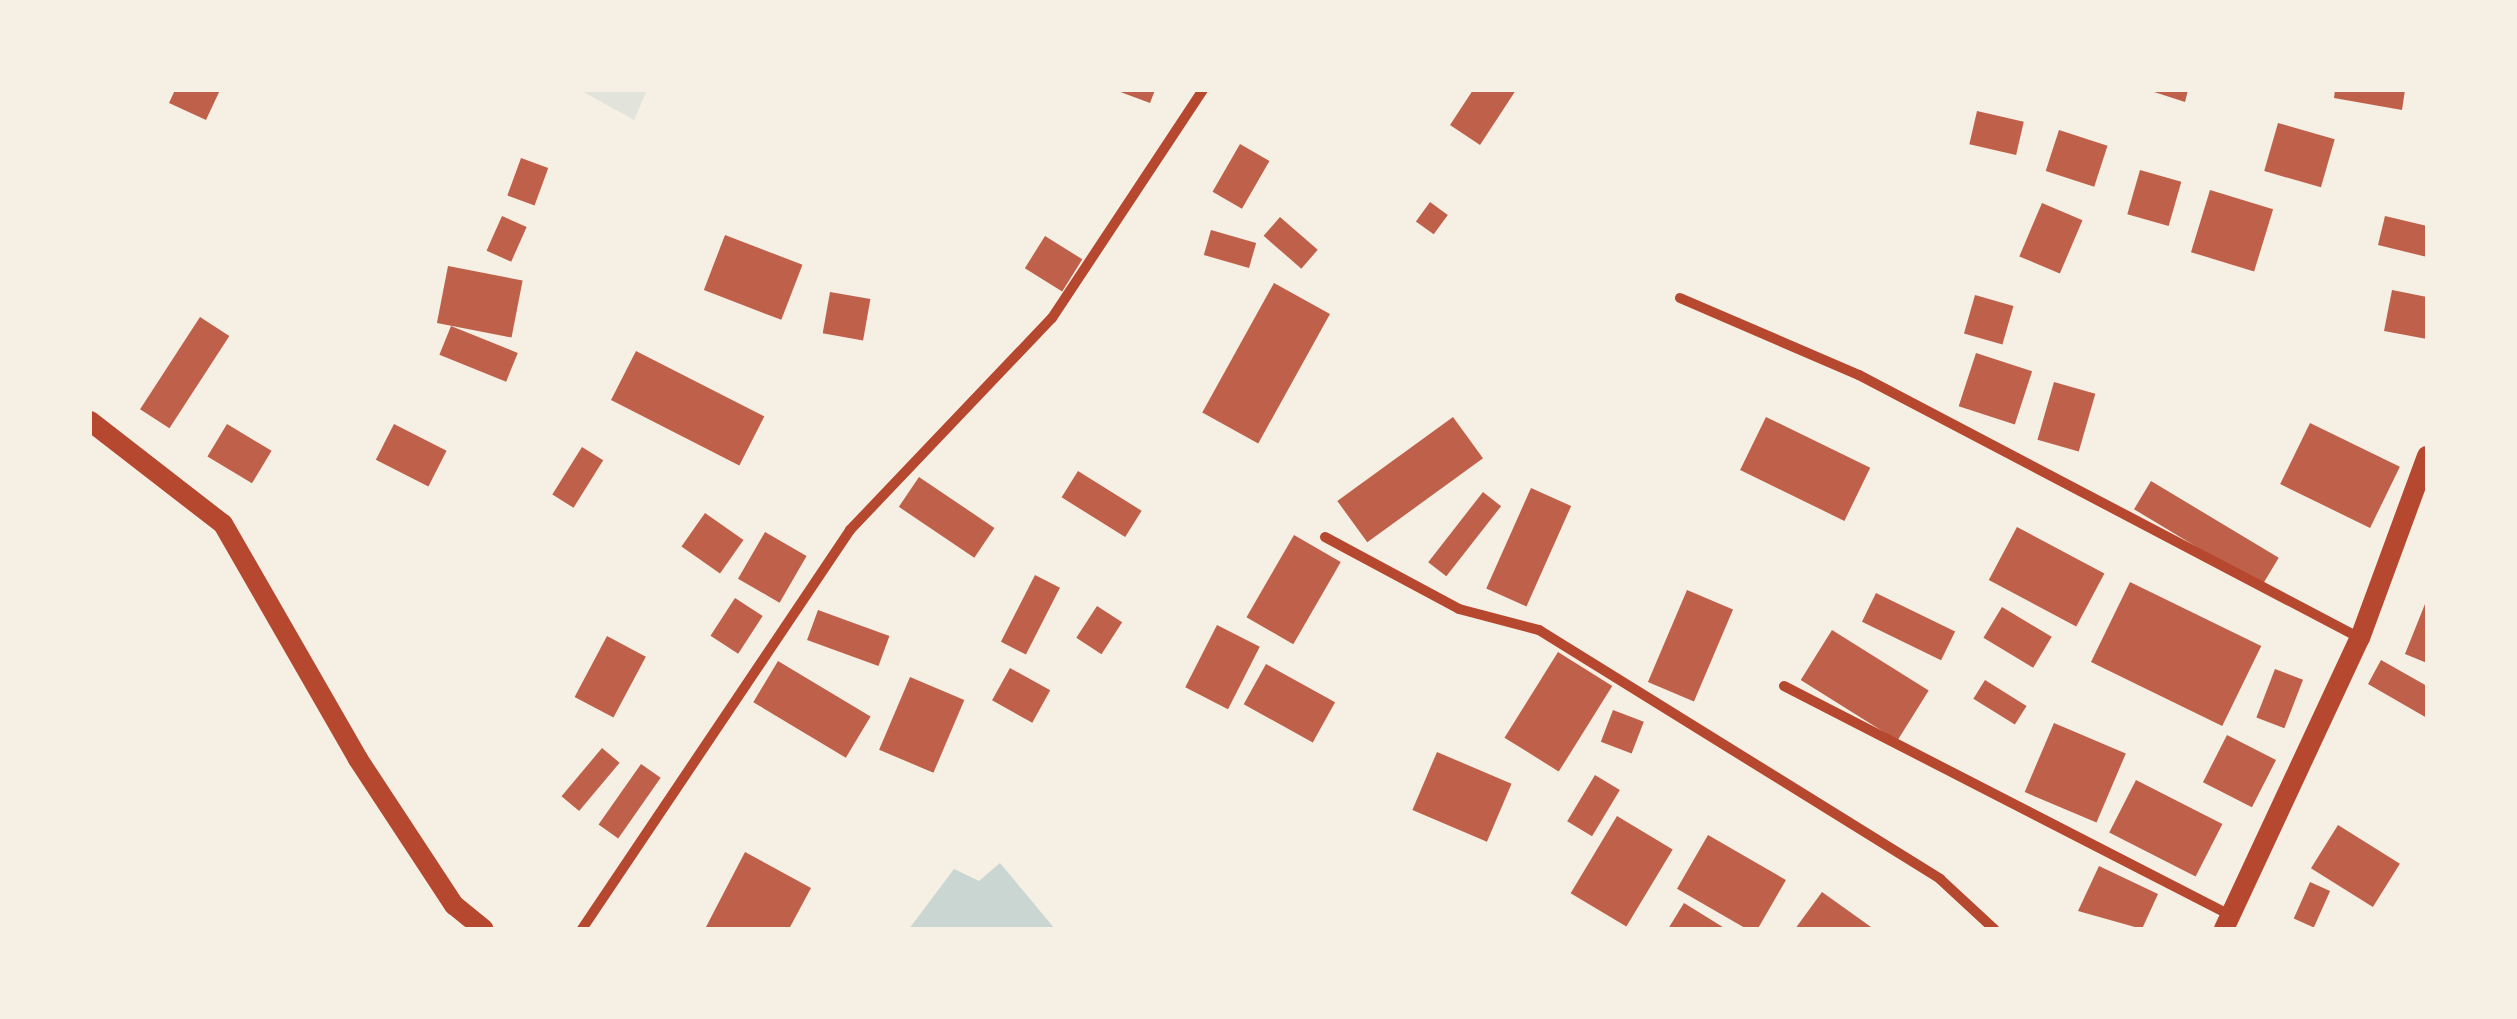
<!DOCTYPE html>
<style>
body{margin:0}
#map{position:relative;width:2517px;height:1019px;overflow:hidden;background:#f6efe4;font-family:Bitter,serif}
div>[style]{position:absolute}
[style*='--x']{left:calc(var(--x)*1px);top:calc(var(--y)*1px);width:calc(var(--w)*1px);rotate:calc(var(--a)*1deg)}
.green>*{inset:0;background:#e2e4dc}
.water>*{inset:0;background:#c9d6d2}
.building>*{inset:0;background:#bf614a;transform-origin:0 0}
.minor>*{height:10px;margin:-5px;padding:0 5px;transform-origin:5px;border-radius:5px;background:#b5482f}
.secondary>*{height:20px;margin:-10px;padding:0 10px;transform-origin:10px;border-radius:10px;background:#b5482f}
span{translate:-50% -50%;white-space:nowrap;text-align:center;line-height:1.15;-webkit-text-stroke:9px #f6efe4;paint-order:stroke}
.frame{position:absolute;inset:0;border:92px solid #f6efe4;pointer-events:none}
</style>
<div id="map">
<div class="green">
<i style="clip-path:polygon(580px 90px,647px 90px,634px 120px)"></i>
</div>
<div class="water">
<i style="clip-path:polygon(1000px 863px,1055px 929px,909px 929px,954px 869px,979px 881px)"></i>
</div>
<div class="building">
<i style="clip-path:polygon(175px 90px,220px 90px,206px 120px,169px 103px)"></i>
<i style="clip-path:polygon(1115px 90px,1155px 90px,1150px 103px)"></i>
<i style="clip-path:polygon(1473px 90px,1516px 90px,1480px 145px,1450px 125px)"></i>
<i style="clip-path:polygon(2148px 90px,2188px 90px,2185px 102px)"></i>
<i style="clip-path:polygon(2335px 90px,2405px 90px,2402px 110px,2334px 98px)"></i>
<i style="left:1977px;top:111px;width:48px;height:34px;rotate:13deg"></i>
<i style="left:2278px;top:123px;width:59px;height:50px;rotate:16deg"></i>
<i style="left:2059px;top:130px;width:51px;height:43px;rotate:18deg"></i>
<i style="left:1240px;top:144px;width:34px;height:55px;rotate:30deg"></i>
<i style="left:521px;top:158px;width:29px;height:40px;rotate:20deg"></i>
<i style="left:2140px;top:170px;width:43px;height:46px;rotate:16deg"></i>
<i style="left:2210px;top:190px;width:66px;height:65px;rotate:17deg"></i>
<i style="left:1430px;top:202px;width:22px;height:24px;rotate:36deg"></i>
<i style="left:2042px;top:203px;width:44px;height:58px;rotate:23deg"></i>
<i style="left:502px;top:216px;width:27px;height:38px;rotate:24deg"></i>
<i style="clip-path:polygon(2385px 216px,2427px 226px,2427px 257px,2378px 245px)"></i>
<i style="left:1280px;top:217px;width:50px;height:25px;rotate:41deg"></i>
<i style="left:1211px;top:230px;width:47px;height:26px;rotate:16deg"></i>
<i style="left:725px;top:235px;width:83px;height:59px;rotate:21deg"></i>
<i style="left:1045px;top:236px;width:44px;height:38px;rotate:32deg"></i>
<i style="left:448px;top:266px;width:76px;height:58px;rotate:11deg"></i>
<i style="left:1274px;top:283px;width:64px;height:148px;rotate:29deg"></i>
<i style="clip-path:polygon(2392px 290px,2427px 297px,2427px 339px,2384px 331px)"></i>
<i style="left:830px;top:292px;width:41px;height:42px;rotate:10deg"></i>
<i style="left:1975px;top:295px;width:40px;height:40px;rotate:16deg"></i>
<i style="left:200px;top:317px;width:35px;height:110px;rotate:33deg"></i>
<i style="left:451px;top:326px;width:72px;height:31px;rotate:22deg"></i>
<i style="left:636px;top:351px;width:144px;height:55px;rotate:27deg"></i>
<i style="left:1976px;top:353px;width:59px;height:56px;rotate:18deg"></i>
<i style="left:2054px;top:382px;width:43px;height:60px;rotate:16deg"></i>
<i style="left:1453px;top:417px;width:51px;height:143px;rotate:54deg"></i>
<i style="left:1766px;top:417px;width:116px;height:59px;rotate:26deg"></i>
<i style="left:2310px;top:423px;width:100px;height:68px;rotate:26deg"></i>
<i style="left:227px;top:424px;width:52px;height:38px;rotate:31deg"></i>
<i style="left:394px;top:424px;width:59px;height:40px;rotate:27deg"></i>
<i style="left:582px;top:447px;width:25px;height:56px;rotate:32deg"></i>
<i style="left:1078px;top:471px;width:75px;height:31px;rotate:32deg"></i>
<i style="left:919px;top:477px;width:91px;height:36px;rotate:34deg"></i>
<i style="left:2151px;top:481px;width:149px;height:33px;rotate:31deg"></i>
<i style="left:1531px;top:488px;width:44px;height:110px;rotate:24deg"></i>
<i style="left:1483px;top:492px;width:23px;height:89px;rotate:38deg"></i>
<i style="left:705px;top:513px;width:47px;height:41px;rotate:35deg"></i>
<i style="left:2017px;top:527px;width:99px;height:60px;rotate:28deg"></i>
<i style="left:765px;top:532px;width:48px;height:54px;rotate:30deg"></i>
<i style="left:1294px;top:535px;width:54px;height:95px;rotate:30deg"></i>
<i style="left:1035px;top:575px;width:28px;height:75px;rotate:27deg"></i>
<i style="left:2130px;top:582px;width:146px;height:89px;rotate:26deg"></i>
<i style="left:1687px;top:590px;width:50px;height:100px;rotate:23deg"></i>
<i style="left:1876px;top:593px;width:88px;height:32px;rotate:26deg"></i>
<i style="left:735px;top:598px;width:33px;height:45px;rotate:33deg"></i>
<i style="clip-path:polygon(2427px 599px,2427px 663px,2405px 654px)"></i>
<i style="left:1097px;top:606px;width:30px;height:38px;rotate:33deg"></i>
<i style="left:2002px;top:607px;width:58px;height:36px;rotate:31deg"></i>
<i style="left:818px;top:610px;width:76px;height:32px;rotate:20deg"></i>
<i style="left:1217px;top:625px;width:48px;height:70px;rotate:27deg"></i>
<i style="left:1832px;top:630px;width:114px;height:59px;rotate:32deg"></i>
<i style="left:607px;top:636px;width:44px;height:69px;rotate:28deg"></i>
<i style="left:1558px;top:652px;width:64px;height:101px;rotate:32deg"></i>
<i style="clip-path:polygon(2381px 660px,2427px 686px,2427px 718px,2368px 684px)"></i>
<i style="left:778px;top:661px;width:108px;height:48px;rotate:31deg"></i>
<i style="left:1266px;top:664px;width:79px;height:46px;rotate:29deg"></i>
<i style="left:1010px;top:668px;width:46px;height:37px;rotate:29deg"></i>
<i style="left:2275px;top:669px;width:30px;height:52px;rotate:21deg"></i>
<i style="left:910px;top:677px;width:59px;height:79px;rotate:23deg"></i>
<i style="left:1985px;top:680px;width:49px;height:22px;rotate:32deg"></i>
<i style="left:1613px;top:710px;width:33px;height:34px;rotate:21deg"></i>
<i style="left:2054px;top:723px;width:78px;height:75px;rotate:23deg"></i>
<i style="left:2227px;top:735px;width:55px;height:53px;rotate:27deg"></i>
<i style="left:602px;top:748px;width:23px;height:63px;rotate:40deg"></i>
<i style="left:1437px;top:752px;width:81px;height:63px;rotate:23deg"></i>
<i style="left:641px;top:764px;width:24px;height:74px;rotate:35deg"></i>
<i style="left:1595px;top:775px;width:29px;height:54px;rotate:31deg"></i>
<i style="left:2136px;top:780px;width:97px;height:59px;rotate:27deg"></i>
<i style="left:1617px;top:816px;width:65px;height:90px;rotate:31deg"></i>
<i style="left:2338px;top:825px;width:73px;height:51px;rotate:32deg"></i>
<i style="left:1708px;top:835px;width:90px;height:62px;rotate:30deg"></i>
<i style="clip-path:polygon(745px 852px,811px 888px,789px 929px,706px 927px)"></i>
<i style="clip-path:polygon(2099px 866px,2158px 894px,2142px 929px,2078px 911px)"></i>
<i style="left:2310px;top:882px;width:22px;height:40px;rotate:24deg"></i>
<i style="clip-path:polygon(1822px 892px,1871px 927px,1870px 929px,1795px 929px)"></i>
<i style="clip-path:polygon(1684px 903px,1726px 929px,1668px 929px)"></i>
</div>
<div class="minor">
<i style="--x:1680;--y:298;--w:195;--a:23.3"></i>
<i style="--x:1859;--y:375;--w:566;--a:27.7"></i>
<i style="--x:1325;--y:537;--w:152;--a:28.2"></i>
<i style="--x:1459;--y:609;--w:83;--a:14.7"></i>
<i style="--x:1539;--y:630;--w:472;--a:31.8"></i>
<i style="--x:1940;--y:879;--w:74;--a:42.8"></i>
<i style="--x:1784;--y:686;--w:501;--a:27.18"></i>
<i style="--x:582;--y:929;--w:481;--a:-56.1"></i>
<i style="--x:850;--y:530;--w:293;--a:-46.4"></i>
<i style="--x:1052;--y:318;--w:273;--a:-56.5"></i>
</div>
<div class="secondary">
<i style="--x:90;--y:421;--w:168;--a:37.8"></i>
<i style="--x:223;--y:524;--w:271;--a:60.1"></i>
<i style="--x:358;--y:759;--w:175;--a:56.7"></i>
<i style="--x:454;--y:905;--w:38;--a:39"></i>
<i style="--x:2224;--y:929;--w:321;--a:-65"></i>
<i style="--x:2360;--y:638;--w:194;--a:-69.8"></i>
</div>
<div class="frame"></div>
</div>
